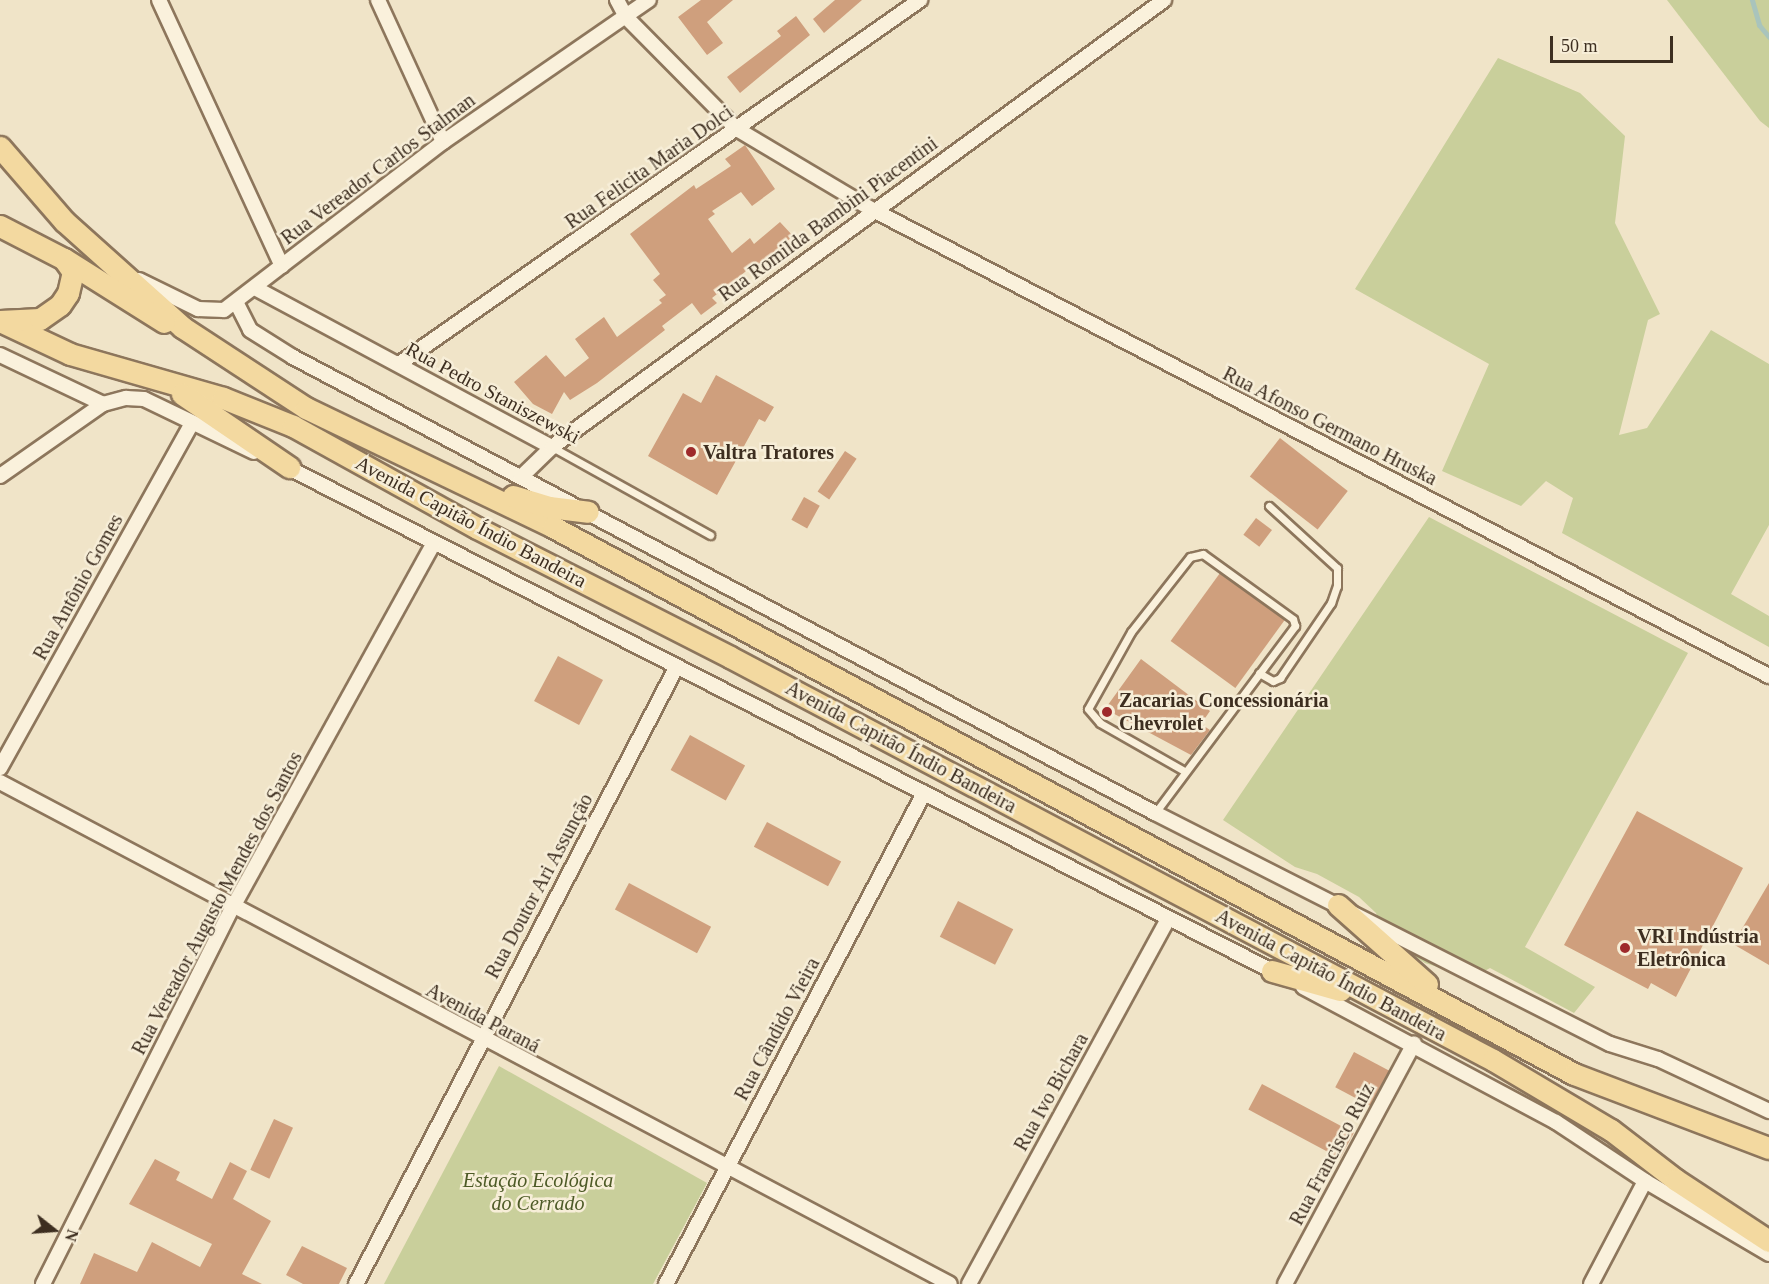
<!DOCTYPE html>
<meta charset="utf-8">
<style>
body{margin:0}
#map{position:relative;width:1769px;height:1284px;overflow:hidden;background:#f0e4c8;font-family:"Times New Roman",serif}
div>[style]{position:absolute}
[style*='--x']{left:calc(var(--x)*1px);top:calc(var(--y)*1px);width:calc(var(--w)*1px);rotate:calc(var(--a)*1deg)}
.green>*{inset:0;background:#c9cf9b}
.stream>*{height:5px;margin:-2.5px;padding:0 2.5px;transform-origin:2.5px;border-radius:2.5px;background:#a9c4bc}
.building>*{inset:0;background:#cf9f7d;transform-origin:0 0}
.roads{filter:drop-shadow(2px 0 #8d765c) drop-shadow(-2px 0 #8d765c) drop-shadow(0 2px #8d765c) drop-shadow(0 -2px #8d765c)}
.service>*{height:7px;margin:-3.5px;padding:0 3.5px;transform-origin:3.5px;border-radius:3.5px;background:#faf1dc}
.minor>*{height:14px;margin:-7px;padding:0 7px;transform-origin:7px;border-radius:7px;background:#faf1dc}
.primary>*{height:21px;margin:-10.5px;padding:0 10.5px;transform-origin:10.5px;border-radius:10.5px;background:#f3d9a0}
.dots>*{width:16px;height:16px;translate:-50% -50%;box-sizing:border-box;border:3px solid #f7eed8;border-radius:50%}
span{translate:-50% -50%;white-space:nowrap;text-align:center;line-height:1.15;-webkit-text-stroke:5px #f7eed8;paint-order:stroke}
.street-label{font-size:20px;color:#3d2e20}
.poi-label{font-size:20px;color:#3d2e20;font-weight:700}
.left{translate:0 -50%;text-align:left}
.park-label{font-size:20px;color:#4d5a26;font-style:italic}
.north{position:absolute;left:24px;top:1200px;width:60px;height:60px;-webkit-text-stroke:4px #f7eed8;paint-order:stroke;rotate:107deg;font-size:16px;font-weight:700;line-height:24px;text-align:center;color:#3d2e20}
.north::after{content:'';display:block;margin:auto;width:21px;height:27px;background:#3d2e20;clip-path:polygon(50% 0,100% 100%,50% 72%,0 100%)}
.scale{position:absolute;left:1550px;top:36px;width:123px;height:27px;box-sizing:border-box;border:3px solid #3d2e20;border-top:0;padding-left:8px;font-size:18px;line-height:21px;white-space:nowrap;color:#3d2e20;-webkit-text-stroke:4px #f7eed8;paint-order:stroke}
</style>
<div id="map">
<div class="green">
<i style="clip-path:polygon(1667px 0,1769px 0,1769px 128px,1760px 121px)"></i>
<i style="clip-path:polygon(1498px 58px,1580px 93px,1625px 136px,1615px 223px,1660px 314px,1648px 320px,1619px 435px,1647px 428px,1711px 330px,1769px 364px,1769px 525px,1731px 594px,1769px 616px,1769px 647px,1562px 533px,1573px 498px,1546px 481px,1521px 506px,1442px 471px,1489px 364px,1355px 289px)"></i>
<i style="clip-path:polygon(1429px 517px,1688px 653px,1525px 947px,1595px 987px,1574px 1013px,1490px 968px,1472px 978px,1425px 963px,1385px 937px,1376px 913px,1359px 897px,1317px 874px,1295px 867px,1223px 820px)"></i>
<i style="clip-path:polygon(499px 1066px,707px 1183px,653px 1284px,384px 1284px)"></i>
</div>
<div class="stream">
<i style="--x:1752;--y:0;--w:26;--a:74"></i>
<i style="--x:1759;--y:25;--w:16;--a:50"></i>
</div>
<div class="building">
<i style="clip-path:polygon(701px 0,733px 0,707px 22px,723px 43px,707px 55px,678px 17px)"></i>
<i style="clip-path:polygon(835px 0,862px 0,824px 33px,813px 19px)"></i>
<i style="clip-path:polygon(796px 16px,810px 35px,740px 93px,727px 77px,781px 36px,777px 31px)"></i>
<i style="clip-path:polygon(745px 145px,775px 189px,752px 206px,741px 192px,712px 211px,715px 214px,708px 219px,732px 253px,750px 238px,754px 244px,780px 222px,793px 236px,752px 271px,750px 268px,712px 298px,717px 303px,701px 315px,692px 303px,662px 326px,665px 330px,597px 383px,570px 400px,564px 392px,552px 414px,533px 404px,514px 382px,546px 355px,565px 377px,589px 358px,575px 339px,604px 317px,617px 337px,662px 303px,659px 300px,666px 295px,653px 280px,660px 274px,630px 234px,694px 185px,696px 189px,731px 166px,725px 159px)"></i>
<i style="clip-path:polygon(716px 375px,774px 407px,765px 422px,759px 419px,717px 495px,648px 456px,683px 393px,701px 403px)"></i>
<i style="left:1280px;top:438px;width:86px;height:49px;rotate:38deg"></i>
<i style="left:845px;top:451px;width:14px;height:49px;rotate:34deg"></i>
<i style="left:804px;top:497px;width:18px;height:26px;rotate:29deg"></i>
<i style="left:1256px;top:518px;width:20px;height:21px;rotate:37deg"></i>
<i style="left:1220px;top:573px;width:80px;height:84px;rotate:36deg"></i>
<i style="left:558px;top:656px;width:51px;height:51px;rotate:28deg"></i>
<i style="clip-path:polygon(1141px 659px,1210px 711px,1201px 724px,1210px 730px,1191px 755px,1105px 709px)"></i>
<i style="left:690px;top:735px;width:63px;height:40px;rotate:29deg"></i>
<i style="clip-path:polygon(1637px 811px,1743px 868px,1676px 997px,1651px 983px,1648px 989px,1564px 945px)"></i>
<i style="left:767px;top:822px;width:84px;height:28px;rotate:28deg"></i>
<i style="left:629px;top:883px;width:93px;height:30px;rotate:28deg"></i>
<i style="clip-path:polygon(1769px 883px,1769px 965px,1733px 944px)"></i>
<i style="left:958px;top:901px;width:62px;height:40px;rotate:27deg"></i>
<i style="left:1354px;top:1052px;width:40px;height:40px;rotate:28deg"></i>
<i style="left:1262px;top:1084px;width:104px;height:29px;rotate:28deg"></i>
<i style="left:274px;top:1119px;width:21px;height:56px;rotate:25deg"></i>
<i style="clip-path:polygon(155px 1159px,180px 1172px,176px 1180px,212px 1199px,230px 1162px,247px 1171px,233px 1199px,271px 1221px,242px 1274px,262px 1284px,80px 1284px,94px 1253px,137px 1272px,152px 1242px,200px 1267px,212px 1244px,129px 1204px)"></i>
<i style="clip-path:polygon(302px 1246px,347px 1268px,339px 1284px,303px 1284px,286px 1275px)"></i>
</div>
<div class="roads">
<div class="service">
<i style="--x:552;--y:447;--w:181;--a:29.1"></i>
<i style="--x:1259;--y:673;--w:16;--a:30"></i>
<i style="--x:1273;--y:681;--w:8;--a:-23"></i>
<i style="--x:1280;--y:678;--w:91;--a:-55.8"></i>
<i style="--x:1331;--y:603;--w:18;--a:-71"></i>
<i style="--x:1337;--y:586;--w:18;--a:-90"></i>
<i style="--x:1337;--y:568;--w:92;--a:-137.6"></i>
<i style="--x:1155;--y:813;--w:234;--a:-53.2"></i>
<i style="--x:1295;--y:626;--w:7;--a:-106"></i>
<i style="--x:1293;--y:619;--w:111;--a:-144.2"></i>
<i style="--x:1203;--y:554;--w:13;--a:167"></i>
<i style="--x:1190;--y:557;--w:95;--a:128.2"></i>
<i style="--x:1131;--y:632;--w:88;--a:119.2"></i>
<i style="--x:1088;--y:709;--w:18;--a:49"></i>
<i style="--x:1100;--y:723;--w:97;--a:29.7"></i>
</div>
<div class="minor">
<i style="--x:159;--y:0;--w:293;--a:65.2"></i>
<i style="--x:378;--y:0;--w:156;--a:65.4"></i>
<i style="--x:617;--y:0;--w:19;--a:62"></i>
<i style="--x:626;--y:17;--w:158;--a:45.3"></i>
<i style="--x:737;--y:129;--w:158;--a:30.8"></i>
<i style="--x:873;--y:210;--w:1010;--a:27.48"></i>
<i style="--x:139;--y:280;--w:66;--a:26.2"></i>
<i style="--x:198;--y:309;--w:26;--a:2"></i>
<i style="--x:224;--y:310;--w:276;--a:-37.5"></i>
<i style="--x:443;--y:142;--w:250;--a:-34.6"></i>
<i style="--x:255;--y:288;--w:337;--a:28.2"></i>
<i style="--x:236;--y:302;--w:31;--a:63"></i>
<i style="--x:250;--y:330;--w:51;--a:32.1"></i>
<i style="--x:293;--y:357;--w:975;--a:27.88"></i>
<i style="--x:1155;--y:813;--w:510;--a:26.92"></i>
<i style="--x:1610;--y:1044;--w:50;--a:17.4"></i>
<i style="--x:1658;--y:1059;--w:123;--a:25.1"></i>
<i style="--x:0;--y:355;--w:114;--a:25.4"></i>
<i style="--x:399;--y:364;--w:636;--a:-34.94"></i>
<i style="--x:283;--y:465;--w:1118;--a:27.09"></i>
<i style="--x:0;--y:476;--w:126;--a:-35"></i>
<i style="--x:103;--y:404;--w:24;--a:-15"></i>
<i style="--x:126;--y:398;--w:18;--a:3"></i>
<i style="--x:144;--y:399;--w:122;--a:25.7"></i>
<i style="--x:521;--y:477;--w:43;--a:-44.1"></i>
<i style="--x:552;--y:447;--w:758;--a:-36.14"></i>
<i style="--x:0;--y:768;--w:393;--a:-60.9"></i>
<i style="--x:0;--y:782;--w:1074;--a:27.85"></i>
<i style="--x:1303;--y:987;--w:287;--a:28.1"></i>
<i style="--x:1556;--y:1122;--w:107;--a:33.5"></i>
<i style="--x:1645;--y:1181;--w:144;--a:30.5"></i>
<i style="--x:43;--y:1284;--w:424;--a:-63.3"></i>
<i style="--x:234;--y:905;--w:412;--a:-61.1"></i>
<i style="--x:356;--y:1284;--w:694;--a:-62.55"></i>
<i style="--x:666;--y:1284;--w:555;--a:-62.28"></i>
<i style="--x:969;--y:1284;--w:416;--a:-61.4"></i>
<i style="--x:1285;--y:1284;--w:273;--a:-61.8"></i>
<i style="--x:1591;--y:1284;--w:116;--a:-62.3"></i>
</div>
<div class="primary">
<i style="--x:0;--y:147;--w:98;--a:49.1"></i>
<i style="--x:64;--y:221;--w:159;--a:41.9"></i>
<i style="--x:182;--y:327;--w:148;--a:33.2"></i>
<i style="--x:306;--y:408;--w:274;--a:25.7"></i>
<i style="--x:553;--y:527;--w:1158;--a:28.18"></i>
<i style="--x:1574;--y:1074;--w:209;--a:20.8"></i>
<i style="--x:0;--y:226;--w:72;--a:27.3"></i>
<i style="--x:64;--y:259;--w:118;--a:32.2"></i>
<i style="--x:0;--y:321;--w:77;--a:25.2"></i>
<i style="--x:70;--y:354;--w:159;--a:16"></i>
<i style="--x:223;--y:398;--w:75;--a:21.8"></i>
<i style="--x:293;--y:426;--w:210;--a:29"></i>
<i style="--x:477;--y:528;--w:284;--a:27"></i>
<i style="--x:730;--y:657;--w:863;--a:27.84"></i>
<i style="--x:1493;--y:1060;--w:137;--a:30.7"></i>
<i style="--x:1611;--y:1130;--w:82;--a:37.6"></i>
<i style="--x:1676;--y:1180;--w:111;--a:33.3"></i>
<i style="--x:0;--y:321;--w:40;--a:-2.9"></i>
<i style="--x:40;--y:319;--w:24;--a:-35"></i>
<i style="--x:60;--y:305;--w:14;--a:-56"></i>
<i style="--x:68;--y:293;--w:22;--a:-77"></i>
<i style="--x:73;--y:272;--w:16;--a:-125"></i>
<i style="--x:182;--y:394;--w:130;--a:34.3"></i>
<i style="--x:513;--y:496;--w:38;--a:17"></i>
<i style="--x:549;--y:507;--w:39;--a:7"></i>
<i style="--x:1338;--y:905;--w:119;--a:41.6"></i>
<i style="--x:1272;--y:971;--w:71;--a:15.6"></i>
</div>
</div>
<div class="dots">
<i style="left:691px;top:452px;background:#9e2a2b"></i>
<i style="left:1107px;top:712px;background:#9e2a2b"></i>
<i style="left:1625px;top:948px;background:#9e2a2b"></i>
</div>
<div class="street-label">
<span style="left:649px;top:167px;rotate:-35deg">Rua Felicita Maria Dolci</span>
<span style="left:378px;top:169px;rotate:-37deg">Rua Vereador Carlos Stalman</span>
<span style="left:828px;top:219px;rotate:-36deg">Rua Romilda Bambini Piacentini</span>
<span style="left:493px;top:393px;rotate:28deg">Rua Pedro Staniszewski</span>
<span style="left:1330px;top:426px;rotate:27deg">Rua Afonso Germano Hruska</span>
<span style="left:471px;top:522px;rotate:28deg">Avenida Capitão Índio Bandeira</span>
<span style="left:78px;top:587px;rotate:-61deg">Rua Antônio Gomes</span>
<span style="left:901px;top:747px;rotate:28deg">Avenida Capitão Índio Bandeira</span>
<span style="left:539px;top:886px;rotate:-62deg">Rua Doutor Ari Assunção</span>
<span style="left:217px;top:903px;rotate:-62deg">Rua Vereador Augusto Mendes dos Santos</span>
<span style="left:1331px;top:975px;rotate:28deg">Avenida Capitão Índio Bandeira</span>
<span style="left:483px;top:1018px;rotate:28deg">Avenida Paraná</span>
<span style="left:777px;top:1029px;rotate:-62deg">Rua Cândido Vieira</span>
<span style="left:1051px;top:1092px;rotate:-61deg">Rua Ivo Bichara</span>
<span style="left:1332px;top:1154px;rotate:-62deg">Rua Francisco Ruiz</span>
</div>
<div class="poi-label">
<span class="left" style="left:703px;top:452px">Valtra Tratores</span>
<span class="left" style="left:1119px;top:712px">Zacarias Concessionária<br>Chevrolet</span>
<span class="left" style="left:1637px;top:948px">VRI Indústria<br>Eletrônica</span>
</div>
<div class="park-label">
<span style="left:538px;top:1192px">Estação Ecológica<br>do Cerrado</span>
</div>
<div class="north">N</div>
<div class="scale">50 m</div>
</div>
